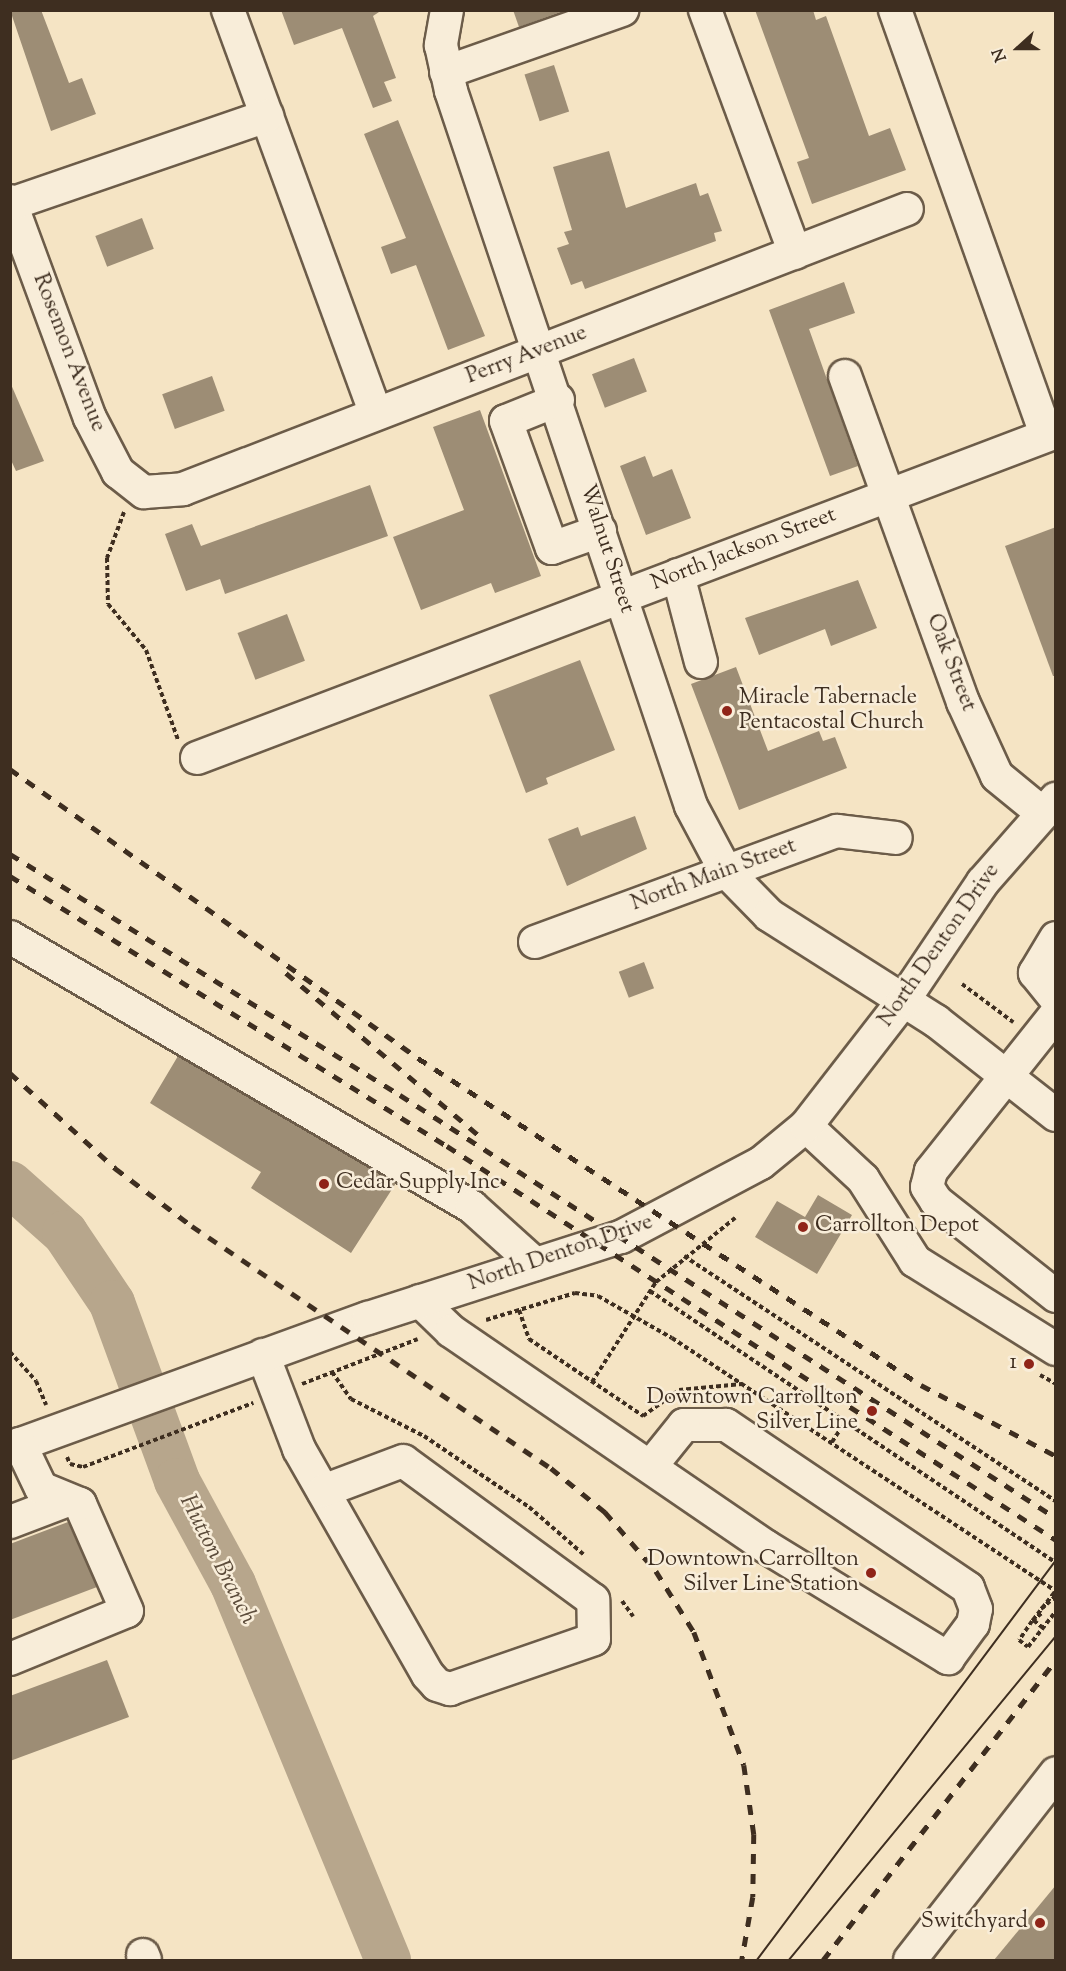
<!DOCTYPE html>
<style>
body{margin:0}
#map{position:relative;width:1066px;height:1971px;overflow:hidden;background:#f5e4c4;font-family:"Sorts Mill Goudy",serif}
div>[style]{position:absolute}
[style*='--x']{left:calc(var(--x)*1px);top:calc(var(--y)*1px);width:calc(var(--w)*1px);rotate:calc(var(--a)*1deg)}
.river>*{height:46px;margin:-23px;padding:0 23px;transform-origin:23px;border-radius:23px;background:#b7a68c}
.building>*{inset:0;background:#9d8d75;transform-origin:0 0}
.path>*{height:4px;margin-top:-2px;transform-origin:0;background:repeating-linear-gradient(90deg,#3e2e20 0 4.5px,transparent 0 7.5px)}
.roads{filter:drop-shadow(2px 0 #6c5c49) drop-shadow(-2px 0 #6c5c49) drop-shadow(0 2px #6c5c49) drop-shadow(0 -2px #6c5c49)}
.minor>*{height:32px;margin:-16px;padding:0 16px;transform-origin:16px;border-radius:16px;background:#f8edd9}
.tram>*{height:1.5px;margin:-0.75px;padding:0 0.75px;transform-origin:0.75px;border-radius:0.75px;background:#3e2e20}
.rail>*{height:4.5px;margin-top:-2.25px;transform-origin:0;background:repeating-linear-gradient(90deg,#3e2e20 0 10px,transparent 0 20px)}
.path-bridge>*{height:4px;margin-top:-2px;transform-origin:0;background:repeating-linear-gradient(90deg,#3e2e20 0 4.5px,transparent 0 7.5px)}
.dots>*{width:16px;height:16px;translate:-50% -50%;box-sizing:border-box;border:3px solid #f8edd9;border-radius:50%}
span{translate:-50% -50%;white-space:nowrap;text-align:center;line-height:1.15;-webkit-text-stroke:5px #f8edd9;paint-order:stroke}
.street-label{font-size:22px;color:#3e2e20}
.poi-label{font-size:22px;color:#3e2e20}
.left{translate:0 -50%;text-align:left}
.right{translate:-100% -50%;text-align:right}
.water-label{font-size:24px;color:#5c4c3b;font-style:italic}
.frame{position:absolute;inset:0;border:12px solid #3e2e20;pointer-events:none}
.north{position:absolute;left:988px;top:18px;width:60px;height:60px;-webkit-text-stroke:4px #f8edd9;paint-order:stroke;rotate:249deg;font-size:16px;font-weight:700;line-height:24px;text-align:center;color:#3e2e20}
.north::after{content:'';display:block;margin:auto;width:21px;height:27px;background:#3e2e20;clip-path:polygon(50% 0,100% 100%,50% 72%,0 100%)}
</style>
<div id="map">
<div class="river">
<i style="--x:10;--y:1184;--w:74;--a:41.7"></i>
<i style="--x:65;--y:1233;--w:84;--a:56.1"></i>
<i style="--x:112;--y:1303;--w:189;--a:69.9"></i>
<i style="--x:177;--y:1481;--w:117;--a:61.5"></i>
<i style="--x:233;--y:1584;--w:407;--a:67.6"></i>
</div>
<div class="building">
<i style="clip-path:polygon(10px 10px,41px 10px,69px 83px,82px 78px,96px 114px,51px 131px)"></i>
<i style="clip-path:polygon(281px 10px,382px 10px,373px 16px,396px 78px,384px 82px,392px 101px,373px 108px,342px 28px,294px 45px)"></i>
<i style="clip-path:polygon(513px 10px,566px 10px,519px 27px)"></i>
<i style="clip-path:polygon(755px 10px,813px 10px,816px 20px,826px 16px,869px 136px,890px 128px,906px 170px,812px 204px,797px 162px,809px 158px)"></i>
<i style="left:554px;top:65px;width:49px;height:31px;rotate:72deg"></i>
<i style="clip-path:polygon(398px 120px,485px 336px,448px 350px,416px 265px,391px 274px,381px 247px,406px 238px,364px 134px)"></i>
<i style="clip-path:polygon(609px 151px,626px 208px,696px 183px,700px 196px,708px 193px,722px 231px,714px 233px,716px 241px,585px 289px,582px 281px,571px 285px,557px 248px,569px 244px,564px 232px,572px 230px,553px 167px)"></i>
<i style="left:142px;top:218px;width:33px;height:50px;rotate:69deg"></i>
<i style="clip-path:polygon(844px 282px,855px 313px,809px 329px,858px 466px,830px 476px,769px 310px)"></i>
<i style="left:634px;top:358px;width:36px;height:45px;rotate:69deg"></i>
<i style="left:212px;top:376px;width:37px;height:53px;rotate:70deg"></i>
<i style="clip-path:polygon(10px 382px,44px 461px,16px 471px,10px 458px)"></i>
<i style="clip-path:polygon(480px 410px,541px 576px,495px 593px,491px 583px,421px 610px,393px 537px,464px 510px,433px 427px)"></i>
<i style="clip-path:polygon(645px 456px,653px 477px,672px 469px,691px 518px,646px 535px,620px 466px)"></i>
<i style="clip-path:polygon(370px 485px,388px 536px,225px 594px,220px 579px,186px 591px,165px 534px,192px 524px,201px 546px)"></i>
<i style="clip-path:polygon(1056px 527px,1056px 676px,1053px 676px,1005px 546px)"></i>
<i style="clip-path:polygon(858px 580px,877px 628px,831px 646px,825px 629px,759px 655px,745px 618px)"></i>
<i style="left:287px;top:614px;width:50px;height:53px;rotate:69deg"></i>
<i style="clip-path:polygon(580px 660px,615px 750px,546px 778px,548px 784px,526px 793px,489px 695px)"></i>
<i style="clip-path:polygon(736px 667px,768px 751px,819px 731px,823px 741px,835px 737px,847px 768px,739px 810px,691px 684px)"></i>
<i style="clip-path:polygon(635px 816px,647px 849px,567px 886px,548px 839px,578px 827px,581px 836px)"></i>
<i style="left:644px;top:962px;width:28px;height:27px;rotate:69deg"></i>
<i style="clip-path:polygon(178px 1056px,396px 1183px,351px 1253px,251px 1188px,261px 1172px,150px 1103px)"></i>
<i style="clip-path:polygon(818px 1195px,852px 1215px,817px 1274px,755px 1237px,777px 1201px,805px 1217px)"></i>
<i style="clip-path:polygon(68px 1522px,97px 1587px,10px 1620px,10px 1544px)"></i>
<i style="clip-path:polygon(107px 1660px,129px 1717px,10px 1761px,10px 1696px)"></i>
<i style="clip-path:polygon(1056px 1885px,1056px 1960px,994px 1960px)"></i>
</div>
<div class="path">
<i style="--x:124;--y:512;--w:49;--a:110.3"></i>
<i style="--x:107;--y:558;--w:46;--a:88.8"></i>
<i style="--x:108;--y:604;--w:60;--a:50.4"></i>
<i style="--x:146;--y:650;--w:96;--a:70.4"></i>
<i style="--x:962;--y:984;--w:64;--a:36.7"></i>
<i style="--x:684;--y:1256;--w:445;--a:33.4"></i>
<i style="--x:650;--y:1291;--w:489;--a:33.8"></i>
<i style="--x:519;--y:1310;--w:31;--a:71"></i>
<i style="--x:529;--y:1339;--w:138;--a:34"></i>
<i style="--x:643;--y:1416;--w:44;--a:-35.8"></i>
<i style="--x:679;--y:1390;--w:63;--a:-5.4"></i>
<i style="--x:486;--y:1320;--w:93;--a:-16.9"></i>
<i style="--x:575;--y:1293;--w:23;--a:7"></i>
<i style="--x:598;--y:1296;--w:85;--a:29.6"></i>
<i style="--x:672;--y:1338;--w:460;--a:33.4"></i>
<i style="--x:10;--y:1352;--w:39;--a:48"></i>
<i style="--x:36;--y:1381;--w:26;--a:67"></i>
<i style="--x:332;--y:1372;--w:33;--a:55"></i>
<i style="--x:351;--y:1399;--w:82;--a:26.9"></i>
<i style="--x:424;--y:1436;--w:127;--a:34.1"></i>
<i style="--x:529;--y:1507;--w:72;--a:41"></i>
<i style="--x:1040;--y:1375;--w:18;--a:29"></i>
<i style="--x:592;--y:1382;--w:119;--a:-57.4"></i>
<i style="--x:656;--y:1282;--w:102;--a:-39"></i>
<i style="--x:302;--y:1384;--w:124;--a:-21.2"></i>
<i style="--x:832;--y:1442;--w:24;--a:-57"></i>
<i style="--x:67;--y:1457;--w:8;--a:67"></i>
<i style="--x:70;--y:1464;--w:13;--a:13"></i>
<i style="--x:83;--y:1467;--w:182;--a:-20.6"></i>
<i style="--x:622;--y:1601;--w:19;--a:54"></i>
<i style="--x:1041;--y:1609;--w:20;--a:-41"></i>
<i style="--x:1032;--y:1621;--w:23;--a:124"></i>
<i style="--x:1019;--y:1640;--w:11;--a:38"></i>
<i style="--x:1028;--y:1647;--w:46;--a:-52.1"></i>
<i style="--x:1043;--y:1628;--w:13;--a:-141"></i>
<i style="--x:1033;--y:1620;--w:37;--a:-52"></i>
</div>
<div class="roads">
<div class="minor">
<i style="--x:228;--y:10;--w:430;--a:69.9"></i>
<i style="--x:447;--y:10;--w:36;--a:100"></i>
<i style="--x:441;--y:45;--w:47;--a:77.7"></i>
<i style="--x:451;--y:91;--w:754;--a:71.44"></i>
<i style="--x:691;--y:806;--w:72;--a:62"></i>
<i style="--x:725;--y:870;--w:63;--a:45.6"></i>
<i style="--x:769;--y:915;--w:198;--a:32.4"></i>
<i style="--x:936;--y:1021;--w:152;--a:38.1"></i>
<i style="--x:705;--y:10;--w:259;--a:69.7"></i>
<i style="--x:895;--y:10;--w:451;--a:70.4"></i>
<i style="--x:446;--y:72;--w:187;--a:-19.4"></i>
<i style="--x:10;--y:201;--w:231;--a:69.8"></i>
<i style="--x:90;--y:418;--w:61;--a:62.6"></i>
<i style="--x:118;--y:472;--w:33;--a:38"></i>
<i style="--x:144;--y:492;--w:39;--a:-4"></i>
<i style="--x:183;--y:489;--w:776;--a:-21.14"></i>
<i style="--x:11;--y:204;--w:271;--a:-19"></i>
<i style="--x:845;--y:376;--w:347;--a:70.1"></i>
<i style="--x:963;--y:702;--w:81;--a:65.3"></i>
<i style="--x:997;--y:776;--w:57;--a:39.3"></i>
<i style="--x:558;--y:400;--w:56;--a:158"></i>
<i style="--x:506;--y:421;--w:135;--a:70.1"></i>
<i style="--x:552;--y:548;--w:51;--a:-19.5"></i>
<i style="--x:678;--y:575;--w:90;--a:75.2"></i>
<i style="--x:197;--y:758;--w:919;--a:-20.78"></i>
<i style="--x:10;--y:937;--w:535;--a:30.3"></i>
<i style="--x:472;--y:1207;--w:85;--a:42.1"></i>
<i style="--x:1056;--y:938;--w:41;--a:121"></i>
<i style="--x:1035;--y:973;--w:33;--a:51"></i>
<i style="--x:535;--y:942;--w:322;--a:-20.2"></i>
<i style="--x:837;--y:831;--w:59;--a:6.8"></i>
<i style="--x:1056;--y:1014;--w:201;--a:128.5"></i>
<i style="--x:931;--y:1171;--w:16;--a:104"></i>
<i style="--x:927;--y:1187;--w:17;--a:57"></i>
<i style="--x:936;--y:1201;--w:153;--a:38.4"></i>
<i style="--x:806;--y:1126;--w:78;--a:42.9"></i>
<i style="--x:863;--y:1179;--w:97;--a:57.6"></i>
<i style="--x:915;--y:1261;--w:166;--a:32"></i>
<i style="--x:420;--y:1301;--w:43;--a:44.1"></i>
<i style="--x:451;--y:1331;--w:381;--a:34.4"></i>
<i style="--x:765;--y:1546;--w:215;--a:31.5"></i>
<i style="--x:948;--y:1658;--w:42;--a:-53.7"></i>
<i style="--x:973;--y:1624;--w:15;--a:-79"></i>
<i style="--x:976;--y:1609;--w:22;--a:-111"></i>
<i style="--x:968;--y:1588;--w:292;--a:-146"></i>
<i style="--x:726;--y:1425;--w:42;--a:180"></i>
<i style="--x:684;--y:1425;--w:53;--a:128.8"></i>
<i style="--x:263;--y:1355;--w:101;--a:69"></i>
<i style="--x:299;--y:1449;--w:260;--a:60.3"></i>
<i style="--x:428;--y:1675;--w:13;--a:48"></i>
<i style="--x:437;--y:1685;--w:14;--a:17"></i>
<i style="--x:450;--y:1689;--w:152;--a:-19.1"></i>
<i style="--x:594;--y:1639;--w:39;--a:-91"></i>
<i style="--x:593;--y:1600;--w:235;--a:-143.8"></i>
<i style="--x:403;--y:1461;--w:85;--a:159.4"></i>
<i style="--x:10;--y:1448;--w:381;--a:-20"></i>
<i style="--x:368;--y:1318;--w:266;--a:-17.8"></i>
<i style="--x:621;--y:1237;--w:158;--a:-27.9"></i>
<i style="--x:761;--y:1163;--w:58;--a:-39.4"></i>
<i style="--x:806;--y:1126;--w:158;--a:-52.2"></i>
<i style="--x:903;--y:1001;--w:143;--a:-56.1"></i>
<i style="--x:983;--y:882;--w:111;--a:-48.7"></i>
<i style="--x:10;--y:1522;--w:62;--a:-20.8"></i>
<i style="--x:10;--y:1659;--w:126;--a:-22.3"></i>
<i style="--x:127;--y:1611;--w:117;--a:-113.7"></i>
<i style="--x:80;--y:1504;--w:42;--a:-157.7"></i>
<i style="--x:41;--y:1488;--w:49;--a:-115.5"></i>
<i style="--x:143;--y:1955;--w:5;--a:68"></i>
<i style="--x:910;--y:1960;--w:237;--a:-52"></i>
</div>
</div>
<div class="tram">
<i style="--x:757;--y:1960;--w:499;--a:-53.2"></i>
<i style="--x:789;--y:1960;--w:420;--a:-50.5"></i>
</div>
<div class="rail">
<i style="--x:10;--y:769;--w:500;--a:35.3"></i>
<i style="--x:418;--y:1058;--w:600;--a:33.03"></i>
<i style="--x:921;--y:1385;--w:153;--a:27.7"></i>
<i style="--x:10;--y:854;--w:458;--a:31.7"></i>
<i style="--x:400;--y:1095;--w:781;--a:32.81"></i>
<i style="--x:10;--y:876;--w:514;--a:31.71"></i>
<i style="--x:447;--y:1146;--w:725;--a:32.9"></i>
<i style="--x:286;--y:973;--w:258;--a:40.1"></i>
<i style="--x:10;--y:1073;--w:142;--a:42.1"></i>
<i style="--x:115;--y:1168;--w:96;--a:37"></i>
<i style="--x:192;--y:1226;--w:433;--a:34"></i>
<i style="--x:551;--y:1468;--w:70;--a:39.2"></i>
<i style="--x:605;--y:1512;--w:78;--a:49.2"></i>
<i style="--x:656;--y:1571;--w:72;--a:58.1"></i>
<i style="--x:694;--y:1632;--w:142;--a:69.4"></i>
<i style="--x:744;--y:1765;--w:70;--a:81.8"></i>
<i style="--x:754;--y:1834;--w:63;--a:90.9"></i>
<i style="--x:753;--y:1897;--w:64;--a:99.9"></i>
<i style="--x:823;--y:1960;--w:380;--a:-52.2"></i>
</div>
<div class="path-bridge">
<i style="--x:1032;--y:1621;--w:14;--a:-39"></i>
</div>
<div class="dots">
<i style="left:727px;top:711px;background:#8f2418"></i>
<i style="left:324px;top:1184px;background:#8f2418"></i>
<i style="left:803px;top:1227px;background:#8f2418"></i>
<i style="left:1029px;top:1364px;background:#8f2418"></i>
<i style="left:872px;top:1411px;background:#8f2418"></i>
<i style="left:871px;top:1573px;background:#8f2418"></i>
<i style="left:1040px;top:1923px;background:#8f2418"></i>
</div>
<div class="street-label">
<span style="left:68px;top:353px;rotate:69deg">Rosemon Avenue</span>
<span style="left:527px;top:356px;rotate:-21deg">Perry Avenue</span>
<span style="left:606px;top:549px;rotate:72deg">Walnut Street</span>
<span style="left:744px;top:550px;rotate:-21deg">North Jackson Street</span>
<span style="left:950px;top:663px;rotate:69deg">Oak Street</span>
<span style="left:714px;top:876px;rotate:-20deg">North Main Street</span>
<span style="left:940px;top:946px;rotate:-55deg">North Denton Drive</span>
<span style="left:561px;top:1254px;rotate:-19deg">North Denton Drive</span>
</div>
<div class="poi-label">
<span class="left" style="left:739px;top:711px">Miracle Tabernacle<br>Pentacostal Church</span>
<span class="left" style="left:336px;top:1184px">Cedar Supply Inc</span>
<span class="left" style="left:815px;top:1227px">Carrollton Depot</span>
<span class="right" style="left:1017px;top:1364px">1</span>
<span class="right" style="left:858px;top:1411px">Downtown Carrollton<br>Silver Line</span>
<span class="right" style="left:859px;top:1573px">Downtown Carrollton<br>Silver Line Station</span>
<span class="right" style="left:1028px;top:1923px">Switchyard</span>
</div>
<div class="water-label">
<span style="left:217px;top:1560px;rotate:63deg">Hutton Branch</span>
</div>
<div class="frame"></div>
<div class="north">N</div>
</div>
